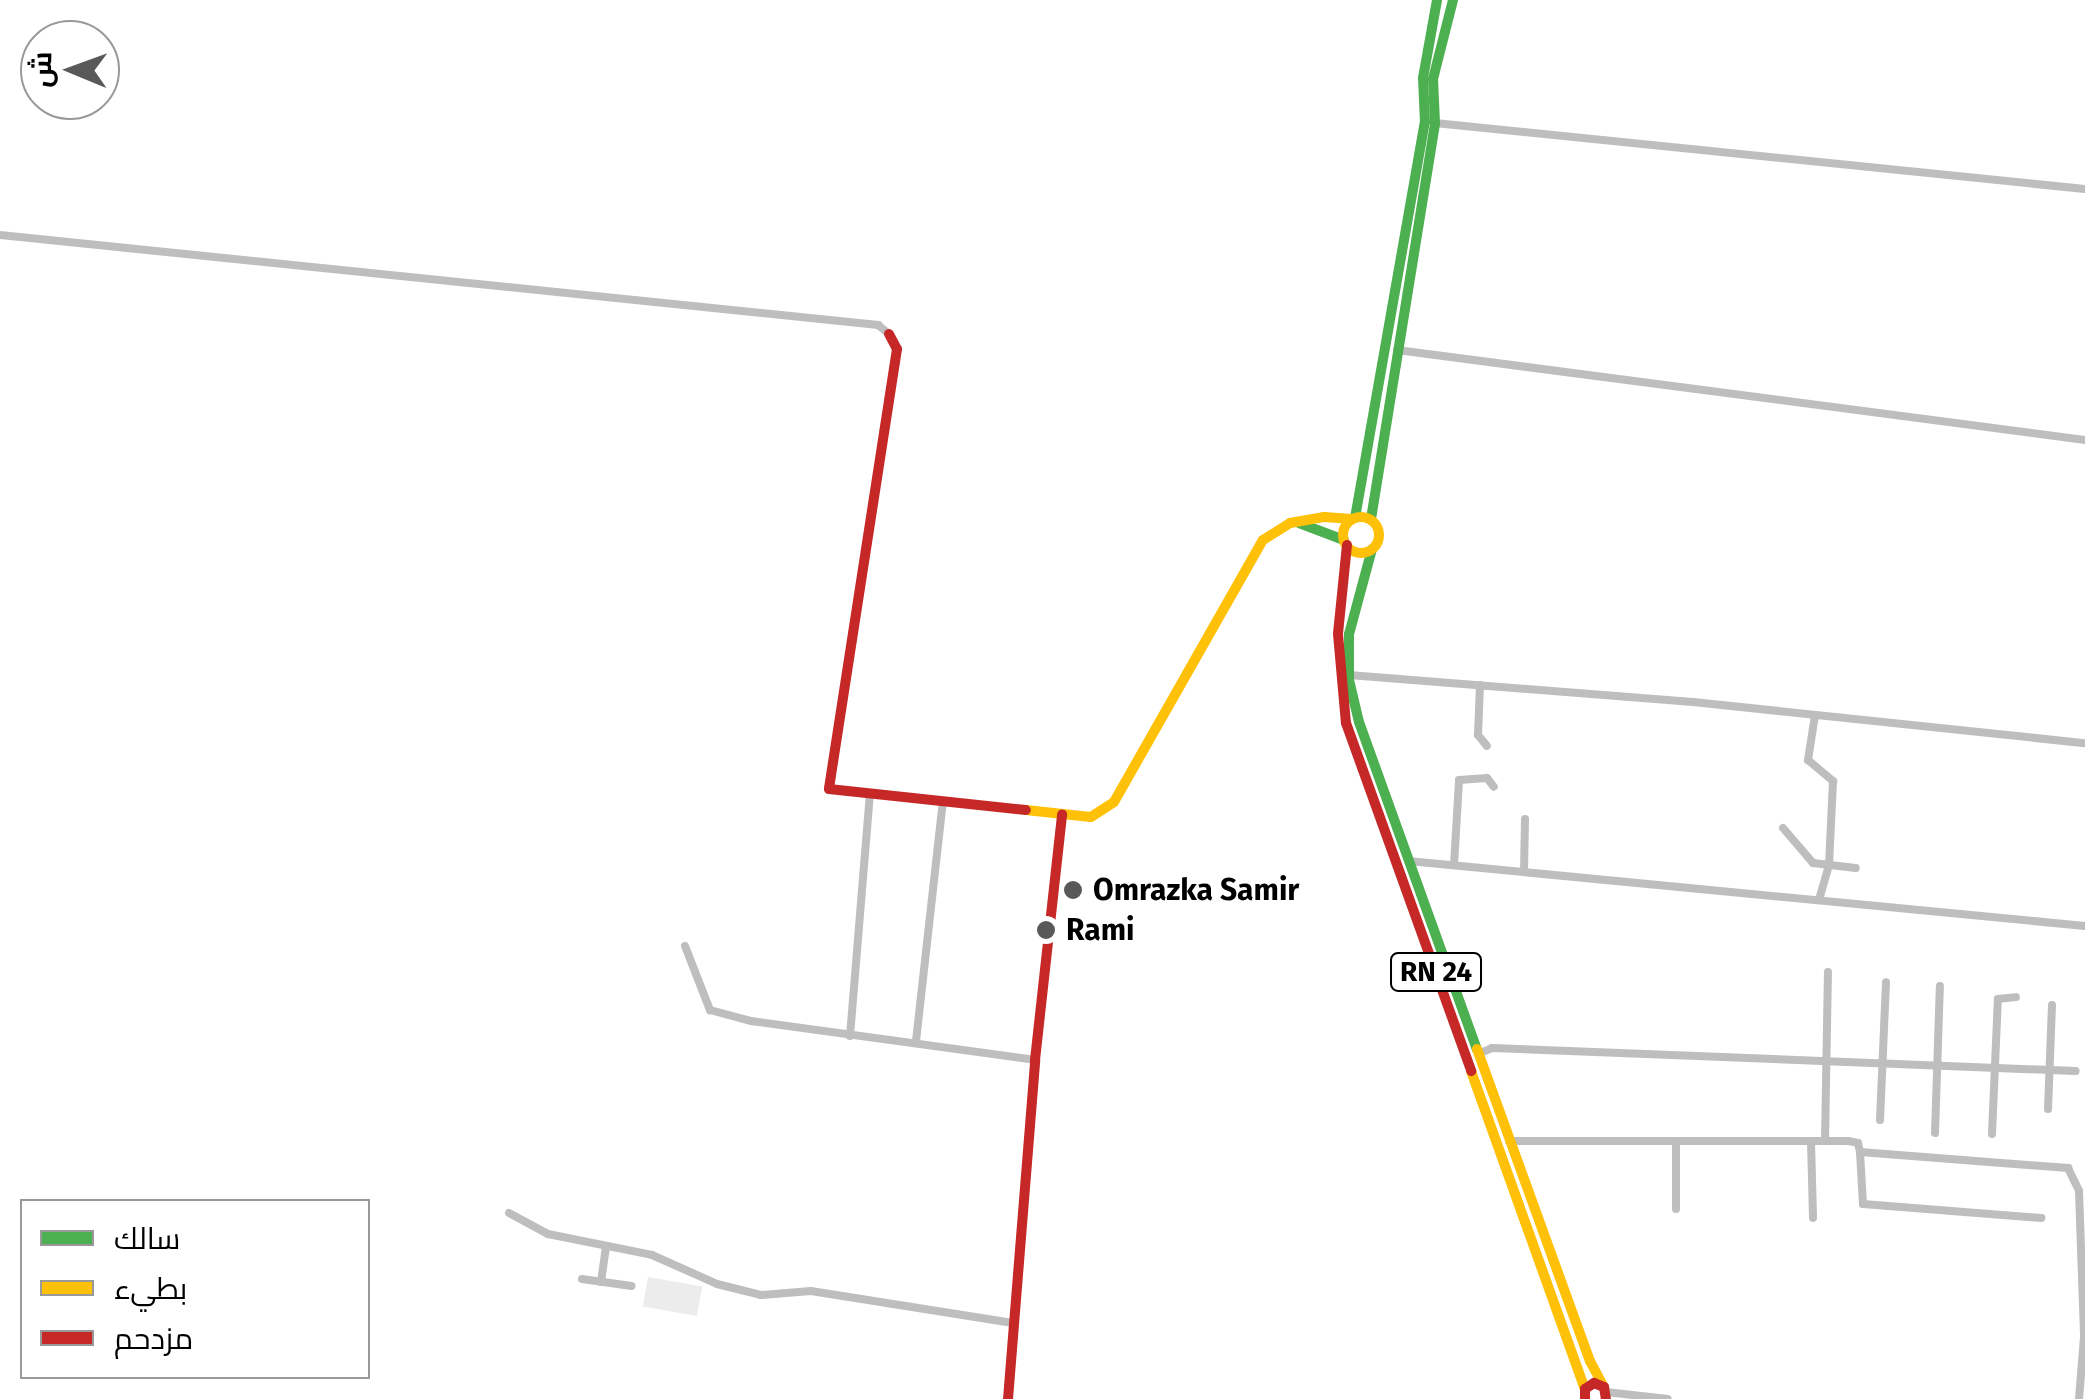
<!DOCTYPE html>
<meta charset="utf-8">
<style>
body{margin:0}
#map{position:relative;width:2085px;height:1399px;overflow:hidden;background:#fff;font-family:"Fira Sans",Cairo,sans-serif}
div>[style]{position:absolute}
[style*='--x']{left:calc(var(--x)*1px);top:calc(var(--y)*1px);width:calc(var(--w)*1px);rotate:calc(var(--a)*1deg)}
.green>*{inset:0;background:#ececec;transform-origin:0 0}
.street>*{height:8px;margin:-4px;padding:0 4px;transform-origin:4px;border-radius:4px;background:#bebebe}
.fast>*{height:10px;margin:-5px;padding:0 5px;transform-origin:5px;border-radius:5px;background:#4caf50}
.slow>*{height:10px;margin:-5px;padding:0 5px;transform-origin:5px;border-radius:5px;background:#ffc107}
.slow>.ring{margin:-5px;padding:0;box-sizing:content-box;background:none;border:10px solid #ffc107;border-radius:50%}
.jam>*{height:10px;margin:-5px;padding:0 5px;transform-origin:5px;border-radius:5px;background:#c62828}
.dots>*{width:28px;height:28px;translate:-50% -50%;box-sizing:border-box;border:5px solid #fff;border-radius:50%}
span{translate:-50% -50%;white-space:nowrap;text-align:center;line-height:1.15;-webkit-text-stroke:8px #fff;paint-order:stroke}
.shield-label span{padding:2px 8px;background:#fff;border:2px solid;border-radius:8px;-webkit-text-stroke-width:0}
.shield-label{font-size:28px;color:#000;font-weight:700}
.poi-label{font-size:30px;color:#000;font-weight:700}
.left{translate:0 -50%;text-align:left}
.legend{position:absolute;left:20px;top:1199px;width:350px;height:180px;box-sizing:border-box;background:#fff;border:2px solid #999;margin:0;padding:12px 18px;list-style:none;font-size:30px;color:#000}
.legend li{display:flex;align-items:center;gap:20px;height:50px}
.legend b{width:50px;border:2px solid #999}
.north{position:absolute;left:20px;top:20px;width:100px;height:100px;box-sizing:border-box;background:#fff;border:2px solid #999;border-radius:50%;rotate:271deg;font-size:28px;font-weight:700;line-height:40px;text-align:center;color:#000}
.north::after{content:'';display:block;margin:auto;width:35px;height:45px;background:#595959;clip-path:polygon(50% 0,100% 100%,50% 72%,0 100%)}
</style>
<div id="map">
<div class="green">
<i style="left:648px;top:1277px;width:55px;height:30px;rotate:10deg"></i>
</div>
<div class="street">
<i style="--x:1435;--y:123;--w:653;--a:5.8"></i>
<i style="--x:0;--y:235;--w:883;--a:5.85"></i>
<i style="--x:878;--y:325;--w:14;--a:39"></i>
<i style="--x:1397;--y:350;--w:694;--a:7.45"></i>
<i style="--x:1349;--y:675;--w:345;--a:4.5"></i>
<i style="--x:1693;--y:702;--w:394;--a:6"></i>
<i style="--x:1480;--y:685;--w:50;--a:92.3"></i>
<i style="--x:1478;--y:735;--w:14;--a:51"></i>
<i style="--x:1815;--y:715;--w:46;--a:98.8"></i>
<i style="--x:1808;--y:760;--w:33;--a:40"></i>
<i style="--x:1833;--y:781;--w:84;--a:92.7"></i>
<i style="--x:1829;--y:865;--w:36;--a:106"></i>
<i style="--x:1783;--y:828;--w:46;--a:49.4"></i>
<i style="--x:1813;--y:863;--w:43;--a:6.6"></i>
<i style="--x:1408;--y:861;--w:680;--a:5.48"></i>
<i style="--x:1454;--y:865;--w:85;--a:-86.6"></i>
<i style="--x:1459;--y:780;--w:28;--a:-4"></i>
<i style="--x:1487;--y:778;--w:11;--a:52"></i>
<i style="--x:1524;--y:872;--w:53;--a:-88.9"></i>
<i style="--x:685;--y:946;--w:69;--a:68.7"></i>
<i style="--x:710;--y:1010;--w:42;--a:15"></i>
<i style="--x:751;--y:1021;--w:287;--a:7.8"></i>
<i style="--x:850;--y:1036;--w:242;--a:-85.3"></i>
<i style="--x:916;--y:1041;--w:241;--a:-83.6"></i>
<i style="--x:1478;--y:1054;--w:15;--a:-23"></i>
<i style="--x:1492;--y:1048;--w:584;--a:2.26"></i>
<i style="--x:2048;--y:1109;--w:104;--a:-87.8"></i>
<i style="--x:1880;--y:1120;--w:138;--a:-87.5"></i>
<i style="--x:1935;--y:1133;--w:147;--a:-88.1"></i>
<i style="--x:1992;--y:1134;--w:135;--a:-87.5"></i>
<i style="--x:1998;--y:999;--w:18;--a:-6"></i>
<i style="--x:1509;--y:1141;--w:339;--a:0"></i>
<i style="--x:1848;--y:1141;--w:10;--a:11"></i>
<i style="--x:1858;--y:1143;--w:9;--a:77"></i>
<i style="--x:1860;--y:1152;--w:209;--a:4.4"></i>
<i style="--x:2068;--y:1168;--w:25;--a:64"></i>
<i style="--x:2079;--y:1191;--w:146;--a:88"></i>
<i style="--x:2084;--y:1337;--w:62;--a:94.6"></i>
<i style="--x:1811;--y:1141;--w:77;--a:88.5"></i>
<i style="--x:1825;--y:1141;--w:169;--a:-89"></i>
<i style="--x:1676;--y:1142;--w:67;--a:90"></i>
<i style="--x:1860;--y:1152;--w:52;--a:86.7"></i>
<i style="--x:1863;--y:1204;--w:179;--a:4.5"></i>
<i style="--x:509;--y:1213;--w:44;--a:28.3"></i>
<i style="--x:548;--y:1234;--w:106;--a:11.4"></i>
<i style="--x:652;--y:1255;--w:71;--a:24"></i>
<i style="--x:717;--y:1284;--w:45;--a:14"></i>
<i style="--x:761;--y:1295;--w:50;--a:-4.6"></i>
<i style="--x:811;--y:1291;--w:206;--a:9"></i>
<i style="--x:582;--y:1279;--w:50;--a:8"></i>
<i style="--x:601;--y:1282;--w:35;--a:-82"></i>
<i style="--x:1606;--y:1392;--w:62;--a:6.4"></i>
</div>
<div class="fast">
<i style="--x:1355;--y:518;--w:402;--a:-80"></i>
<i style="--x:1425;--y:122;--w:44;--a:-92.6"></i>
<i style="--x:1423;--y:78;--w:79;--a:-79.8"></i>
<i style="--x:1371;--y:519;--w:401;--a:-80.8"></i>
<i style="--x:1435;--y:123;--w:44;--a:-92.6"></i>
<i style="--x:1433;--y:79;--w:81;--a:-75.8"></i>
<i style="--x:1299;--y:523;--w:48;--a:20.7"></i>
<i style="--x:1372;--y:549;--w:88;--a:105.1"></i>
<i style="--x:1349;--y:634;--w:46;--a:90"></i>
<i style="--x:1349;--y:680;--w:43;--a:76.6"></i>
<i style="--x:1359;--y:722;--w:348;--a:70.2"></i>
</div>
<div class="slow">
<i class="ring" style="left:1343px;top:517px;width:26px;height:26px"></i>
<i style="--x:1026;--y:810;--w:65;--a:6.1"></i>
<i style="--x:1091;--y:817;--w:27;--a:-33"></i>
<i style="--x:1114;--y:802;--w:301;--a:-60.4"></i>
<i style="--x:1263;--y:540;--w:32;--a:-32"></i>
<i style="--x:1290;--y:523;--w:35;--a:-10"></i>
<i style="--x:1324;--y:517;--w:28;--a:4"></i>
<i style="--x:1477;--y:1049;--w:332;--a:70.1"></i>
<i style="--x:1590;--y:1361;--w:30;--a:62"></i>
<i style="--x:1471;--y:1071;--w:338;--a:70.3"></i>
</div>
<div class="jam">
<i style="--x:889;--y:334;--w:17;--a:62"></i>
<i style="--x:897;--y:349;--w:445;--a:98.8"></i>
<i style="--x:829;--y:789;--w:198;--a:6.1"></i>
<i style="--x:1347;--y:545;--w:89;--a:95.8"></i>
<i style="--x:1338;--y:634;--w:89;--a:84.9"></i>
<i style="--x:1346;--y:723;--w:370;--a:70.2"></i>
<i style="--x:1008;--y:1399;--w:340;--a:-85.4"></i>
<i style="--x:1035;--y:1060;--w:247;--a:-83.7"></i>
<i style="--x:1585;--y:1399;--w:10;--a:-90"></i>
<i style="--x:1585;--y:1389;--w:11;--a:-34"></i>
<i style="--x:1594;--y:1383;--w:11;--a:22"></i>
<i style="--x:1604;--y:1387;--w:12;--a:81"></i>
</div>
<div class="dots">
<i style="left:1073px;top:890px;background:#595959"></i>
<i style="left:1046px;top:930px;background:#595959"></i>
</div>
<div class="shield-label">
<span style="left:1436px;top:972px">RN 24</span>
</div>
<div class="poi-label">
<span class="left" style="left:1093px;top:890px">Omrazka Samir</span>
<span class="left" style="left:1066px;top:930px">Rami</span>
</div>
<ul class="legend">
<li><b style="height:12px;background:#4caf50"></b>سالك</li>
<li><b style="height:12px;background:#ffc107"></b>بطيء</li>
<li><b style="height:12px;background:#c62828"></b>مزدحم</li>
</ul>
<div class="north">ش</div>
</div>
